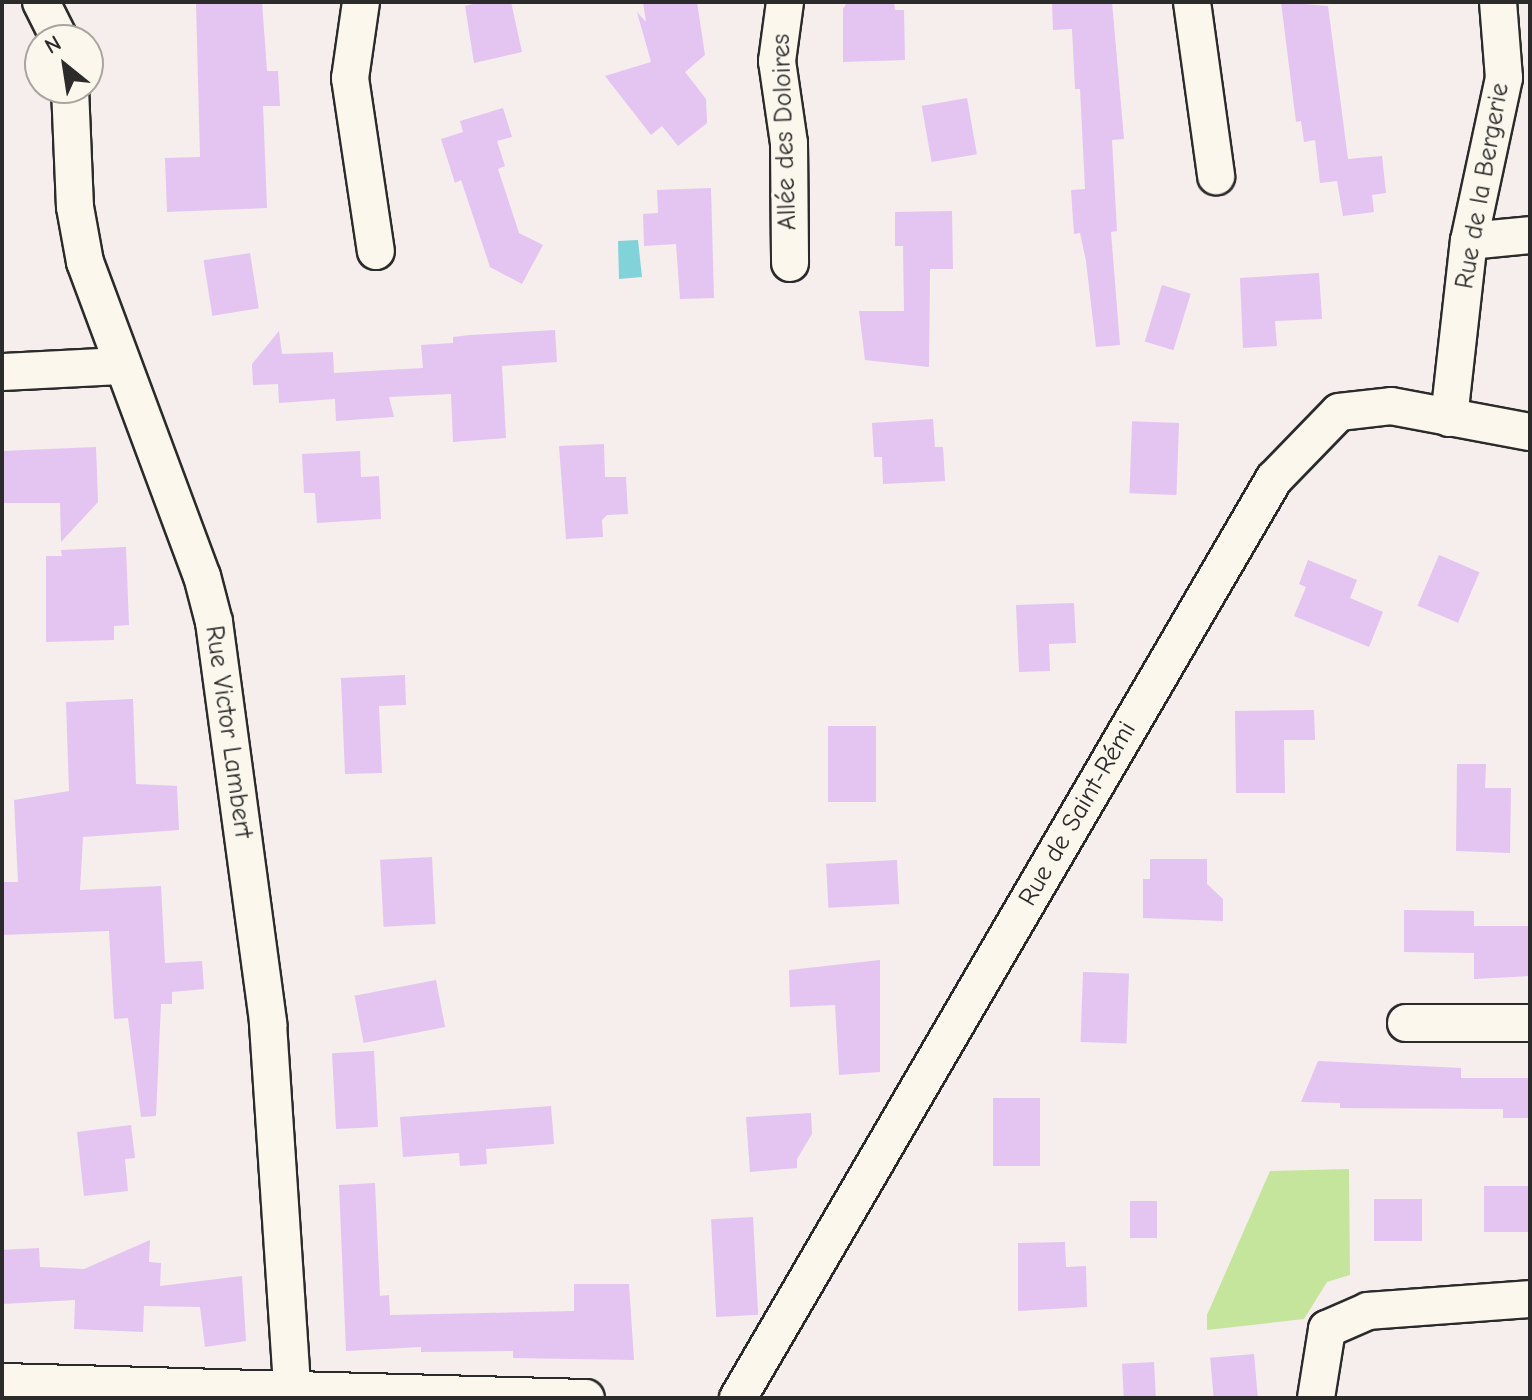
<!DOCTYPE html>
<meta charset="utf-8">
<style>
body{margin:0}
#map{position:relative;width:1532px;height:1400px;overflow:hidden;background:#f6eded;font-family:"Comic Neue",sans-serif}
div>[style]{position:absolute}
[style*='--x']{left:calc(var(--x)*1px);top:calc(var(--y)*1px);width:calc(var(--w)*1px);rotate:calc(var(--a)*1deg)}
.green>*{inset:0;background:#c5e59d}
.water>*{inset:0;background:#82d3d9}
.building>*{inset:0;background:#e4c4f1;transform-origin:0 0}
.roads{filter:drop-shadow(2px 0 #2b2b2b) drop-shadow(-2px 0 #2b2b2b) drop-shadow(0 2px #2b2b2b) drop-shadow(0 -2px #2b2b2b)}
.minor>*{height:36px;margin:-18px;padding:0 18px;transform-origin:18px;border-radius:18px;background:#fbf7ec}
span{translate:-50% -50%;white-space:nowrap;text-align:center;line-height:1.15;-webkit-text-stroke:6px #fbf7ec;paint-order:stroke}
.street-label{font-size:26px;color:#2b2b2b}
.frame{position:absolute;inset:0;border:4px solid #2b2b2b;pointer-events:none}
.north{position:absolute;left:24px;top:24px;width:80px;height:80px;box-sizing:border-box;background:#fbf7ec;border:2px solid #a8a59f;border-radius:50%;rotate:330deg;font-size:22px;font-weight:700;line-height:32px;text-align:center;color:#2b2b2b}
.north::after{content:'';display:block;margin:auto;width:28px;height:36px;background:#2b2b2b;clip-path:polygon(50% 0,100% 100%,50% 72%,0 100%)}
</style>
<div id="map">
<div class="green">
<i style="clip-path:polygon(1349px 1169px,1350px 1275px,1327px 1282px,1304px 1319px,1207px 1330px,1207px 1315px,1270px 1171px)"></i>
</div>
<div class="water">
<i style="clip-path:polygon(638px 240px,642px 277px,619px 279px,618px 241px)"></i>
</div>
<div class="building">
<i style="clip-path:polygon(196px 2px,262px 2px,267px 71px,278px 71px,280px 106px,263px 106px,267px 208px,167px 212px,165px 158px,200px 157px)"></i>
<i style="clip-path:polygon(482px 2px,511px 2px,522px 52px,474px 63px,465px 6px)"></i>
<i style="clip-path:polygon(643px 2px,697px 2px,705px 55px,685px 72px,706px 99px,707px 123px,678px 146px,662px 126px,651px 135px,605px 76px,651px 62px,637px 12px,646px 22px)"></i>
<i style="clip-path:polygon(847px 2px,894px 2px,895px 10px,904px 10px,905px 60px,843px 62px,843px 9px)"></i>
<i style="clip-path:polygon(1052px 2px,1112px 2px,1124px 139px,1112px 140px,1117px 231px,1111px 232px,1120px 345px,1096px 347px,1086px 261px,1080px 233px,1074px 234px,1071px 190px,1085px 189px,1080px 89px,1075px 89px,1072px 29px,1053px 30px)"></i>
<i style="clip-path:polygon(1281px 2px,1328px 6px,1348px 159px,1382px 156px,1386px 193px,1372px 195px,1374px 212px,1343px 216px,1337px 181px,1320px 183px,1315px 140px,1304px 142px,1301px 121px,1296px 122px)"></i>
<i style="left:967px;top:98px;width:57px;height:46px;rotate:80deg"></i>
<i style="clip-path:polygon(503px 108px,512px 137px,497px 141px,505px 166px,498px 169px,519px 233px,543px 245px,522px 284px,490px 267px,461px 180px,455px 183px,441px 139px,463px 132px,460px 121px)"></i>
<i style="clip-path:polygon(711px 188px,714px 298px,680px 299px,676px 244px,644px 246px,643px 214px,658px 213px,657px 190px)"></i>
<i style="clip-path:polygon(952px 211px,953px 269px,930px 269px,929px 367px,865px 360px,859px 311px,904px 311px,903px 246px,895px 246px,895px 212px)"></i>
<i style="left:250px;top:253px;width:56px;height:47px;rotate:81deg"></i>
<i style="clip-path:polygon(1319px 273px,1322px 319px,1275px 321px,1277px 346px,1243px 348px,1240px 278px)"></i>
<i style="left:1162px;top:285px;width:30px;height:59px;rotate:17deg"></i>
<i style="clip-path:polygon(555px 330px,557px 362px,502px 366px,506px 438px,453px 442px,451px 394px,389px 397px,394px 417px,336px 421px,335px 399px,279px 403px,278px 384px,253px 385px,252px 364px,279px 331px,282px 354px,333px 352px,334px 373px,423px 368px,421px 345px,453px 343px,453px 337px,470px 335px)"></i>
<i style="clip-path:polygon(933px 419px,935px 447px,943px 447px,945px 481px,883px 484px,882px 457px,874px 457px,872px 423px)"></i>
<i style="left:1179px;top:423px;width:72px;height:47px;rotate:92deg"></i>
<i style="clip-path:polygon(604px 444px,605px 477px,626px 477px,628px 514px,607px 515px,602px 520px,603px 537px,566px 539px,559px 446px)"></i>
<i style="clip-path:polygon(96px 447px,98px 502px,61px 542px,60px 503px,2px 503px,2px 451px)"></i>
<i style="clip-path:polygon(360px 451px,361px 477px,379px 476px,381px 519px,317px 523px,315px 493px,304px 493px,302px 454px)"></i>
<i style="clip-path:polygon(126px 547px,129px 625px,114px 626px,114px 640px,46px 642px,46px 556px,62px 556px,61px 550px)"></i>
<i style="left:1439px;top:555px;width:44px;height:55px;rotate:23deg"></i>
<i style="clip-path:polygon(1308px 560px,1357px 580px,1350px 598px,1383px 612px,1369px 647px,1294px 616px,1306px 587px,1299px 584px)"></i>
<i style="clip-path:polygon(1074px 603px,1076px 643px,1049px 644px,1050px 671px,1019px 672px,1016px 605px)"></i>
<i style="clip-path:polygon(405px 675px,406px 705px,379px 706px,382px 773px,345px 774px,341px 678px)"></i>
<i style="clip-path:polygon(133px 699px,136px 784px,177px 786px,179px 830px,83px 837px,80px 890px,161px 886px,165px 963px,202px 961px,204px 989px,172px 992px,172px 1004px,161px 1004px,156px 1116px,141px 1117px,128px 1018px,114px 1019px,109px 931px,2px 935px,2px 882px,18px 882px,14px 800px,69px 791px,66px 702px)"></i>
<i style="clip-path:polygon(1314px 710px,1315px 740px,1284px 740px,1285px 793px,1236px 793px,1235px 711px)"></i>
<i style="left:876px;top:726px;width:76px;height:48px;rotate:90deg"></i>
<i style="clip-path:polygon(1457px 764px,1486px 764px,1485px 788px,1511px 788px,1510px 853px,1456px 851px)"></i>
<i style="left:432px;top:857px;width:67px;height:52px;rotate:87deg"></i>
<i style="clip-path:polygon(1150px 859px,1207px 859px,1207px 884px,1223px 899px,1223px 921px,1143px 918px,1143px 879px,1150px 879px)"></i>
<i style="left:897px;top:860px;width:44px;height:71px;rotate:87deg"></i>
<i style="clip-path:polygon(1404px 910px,1474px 911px,1474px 926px,1530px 926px,1530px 976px,1474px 979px,1474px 953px,1404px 952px)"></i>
<i style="clip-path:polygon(880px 960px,880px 1072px,839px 1075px,835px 1005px,790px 1007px,789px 970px)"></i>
<i style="left:1083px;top:972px;width:46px;height:70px;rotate:2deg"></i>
<i style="left:436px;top:980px;width:48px;height:83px;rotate:79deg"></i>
<i style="left:374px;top:1051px;width:76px;height:42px;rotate:87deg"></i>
<i style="clip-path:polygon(1318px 1061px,1461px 1068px,1461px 1078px,1530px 1078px,1530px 1118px,1503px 1118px,1503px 1109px,1340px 1108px,1340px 1103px,1301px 1102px)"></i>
<i style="left:993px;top:1098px;width:47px;height:68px"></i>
<i style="clip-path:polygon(551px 1106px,554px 1144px,486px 1149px,487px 1164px,460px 1166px,459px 1153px,403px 1157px,400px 1117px)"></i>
<i style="clip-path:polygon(811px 1113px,812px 1134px,797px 1159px,797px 1168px,750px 1172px,746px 1117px)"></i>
<i style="clip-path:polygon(131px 1125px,135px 1158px,125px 1159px,128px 1191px,84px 1196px,77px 1132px)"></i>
<i style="clip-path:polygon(375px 1183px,380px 1296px,389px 1295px,390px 1315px,574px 1311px,574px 1284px,629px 1284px,634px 1360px,513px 1358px,513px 1351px,421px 1352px,421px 1347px,346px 1351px,339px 1185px)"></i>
<i style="left:1530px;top:1186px;width:46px;height:46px;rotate:90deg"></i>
<i style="left:1422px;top:1199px;width:42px;height:48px;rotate:90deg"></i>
<i style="left:1130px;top:1201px;width:27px;height:37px"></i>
<i style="left:753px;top:1217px;width:98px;height:42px;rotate:87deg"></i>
<i style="clip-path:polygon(150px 1240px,149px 1262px,161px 1263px,160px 1286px,242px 1276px,246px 1341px,205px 1347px,200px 1307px,144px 1306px,143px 1332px,74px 1329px,75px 1300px,2px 1304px,2px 1250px,39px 1248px,40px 1267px,84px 1269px)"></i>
<i style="clip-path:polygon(1065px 1242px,1066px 1267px,1086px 1266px,1087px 1307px,1018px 1311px,1018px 1243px)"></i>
<i style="left:1254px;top:1354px;width:44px;height:44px;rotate:85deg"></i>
<i style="left:1154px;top:1362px;width:36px;height:32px;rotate:87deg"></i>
</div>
<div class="roads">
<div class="minor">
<i style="--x:41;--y:2;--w:42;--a:63.4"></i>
<i style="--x:361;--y:2;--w:77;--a:98.2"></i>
<i style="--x:350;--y:78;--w:175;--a:81.5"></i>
<i style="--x:785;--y:2;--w:60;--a:97.7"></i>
<i style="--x:777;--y:61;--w:83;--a:81.7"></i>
<i style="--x:789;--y:143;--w:120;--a:89.5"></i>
<i style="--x:1192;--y:2;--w:176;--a:82.1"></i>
<i style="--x:70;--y:88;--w:119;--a:87.6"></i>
<i style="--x:75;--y:207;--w:56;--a:79.7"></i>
<i style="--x:85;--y:262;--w:335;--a:69.6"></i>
<i style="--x:202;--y:576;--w:48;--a:75.4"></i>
<i style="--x:214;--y:622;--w:406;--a:82.3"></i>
<i style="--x:268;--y:1024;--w:375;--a:86.2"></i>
<i style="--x:1469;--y:241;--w:61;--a:-5.6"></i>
<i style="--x:2;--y:372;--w:120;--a:-2.9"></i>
<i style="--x:1449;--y:418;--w:178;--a:-83.6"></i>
<i style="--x:1469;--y:241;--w:167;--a:-77.9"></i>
<i style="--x:1504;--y:78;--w:76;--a:-94.5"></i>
<i style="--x:1406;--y:1023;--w:124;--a:0"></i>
<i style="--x:2;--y:1382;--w:584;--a:1.57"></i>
<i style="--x:738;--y:1398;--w:1064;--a:-59.75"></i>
<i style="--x:1274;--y:479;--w:93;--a:-45.9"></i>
<i style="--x:1339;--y:412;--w:52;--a:-6.6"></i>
<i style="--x:1391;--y:406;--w:141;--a:10.6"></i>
<i style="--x:1316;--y:1398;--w:70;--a:-80.9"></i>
<i style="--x:1327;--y:1329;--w:45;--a:-23.7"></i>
<i style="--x:1368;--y:1311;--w:162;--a:-4.2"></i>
</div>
</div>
<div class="street-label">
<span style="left:785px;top:132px;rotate:-92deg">Allée des Doloires</span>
<span style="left:1483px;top:186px;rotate:-80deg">Rue de la Bergerie</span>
<span style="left:228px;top:732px;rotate:82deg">Rue Victor Lambert</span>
<span style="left:1078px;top:814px;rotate:-60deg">Rue de Saint-Rémi</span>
</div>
<div class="frame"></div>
<div class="north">N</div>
</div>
